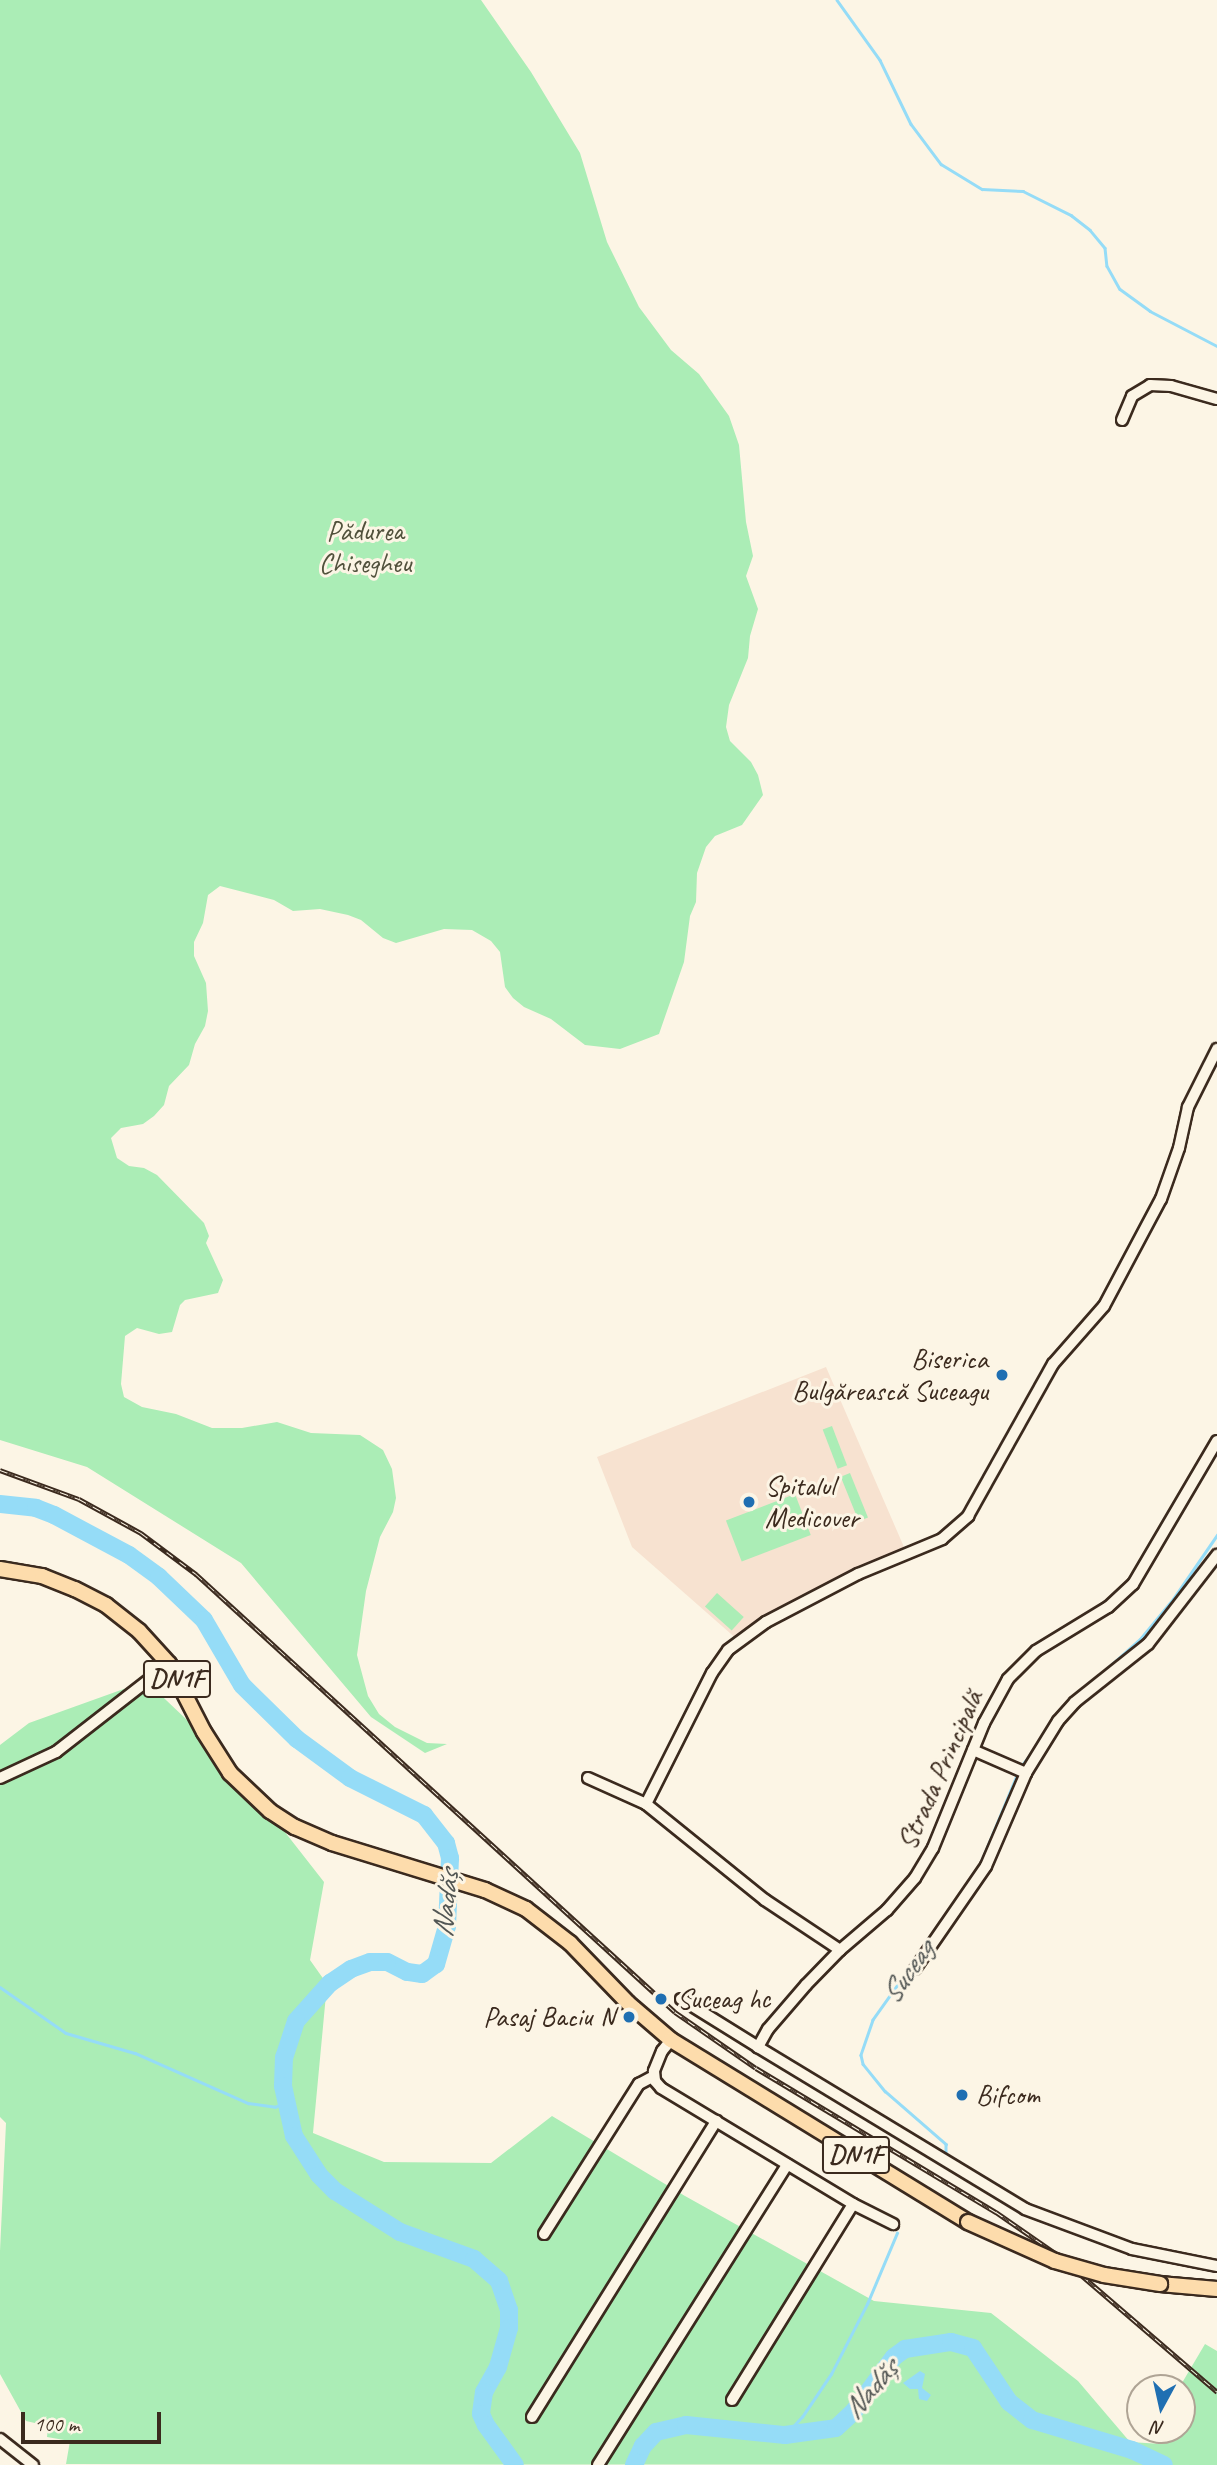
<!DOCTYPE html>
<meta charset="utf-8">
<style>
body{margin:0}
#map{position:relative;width:1217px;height:2465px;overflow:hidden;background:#fcf5e5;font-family:Caveat,sans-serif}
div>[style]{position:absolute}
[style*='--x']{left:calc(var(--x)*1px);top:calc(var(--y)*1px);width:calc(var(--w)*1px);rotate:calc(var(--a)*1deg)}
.built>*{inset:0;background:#f7e2d0}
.green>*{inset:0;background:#abedb6;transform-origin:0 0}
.water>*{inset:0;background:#95dcf7}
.stream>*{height:2.5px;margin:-1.25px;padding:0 1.25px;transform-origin:1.25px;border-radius:1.25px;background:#95dcf7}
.river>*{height:18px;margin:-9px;padding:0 9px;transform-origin:9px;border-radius:9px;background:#95dcf7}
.roads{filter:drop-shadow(2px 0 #3b2a1e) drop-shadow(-2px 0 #3b2a1e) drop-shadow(0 2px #3b2a1e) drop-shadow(0 -2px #3b2a1e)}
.minor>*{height:10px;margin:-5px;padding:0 5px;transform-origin:5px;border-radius:5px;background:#fcf5e5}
.primary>*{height:14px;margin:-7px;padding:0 7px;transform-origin:7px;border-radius:7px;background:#fddcac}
.rail>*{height:5px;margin-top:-2.5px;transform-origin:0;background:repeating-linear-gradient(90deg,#fcf5e5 0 8px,#3b2a1e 0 16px);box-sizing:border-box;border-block:2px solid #3b2a1e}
.bridges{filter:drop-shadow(2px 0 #3b2a1e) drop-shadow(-2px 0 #3b2a1e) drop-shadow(0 2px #3b2a1e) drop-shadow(0 -2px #3b2a1e)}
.primary-bridge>*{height:14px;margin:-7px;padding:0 7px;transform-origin:7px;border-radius:7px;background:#fddcac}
.dots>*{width:19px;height:19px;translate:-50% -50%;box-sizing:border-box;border:4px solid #fcf5e5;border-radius:50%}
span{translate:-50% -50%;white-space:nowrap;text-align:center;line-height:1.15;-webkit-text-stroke:6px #fcf5e5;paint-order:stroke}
.shield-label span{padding:2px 5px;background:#fcf5e5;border:2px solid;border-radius:5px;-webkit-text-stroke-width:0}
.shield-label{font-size:26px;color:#3b2a1e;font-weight:700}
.park-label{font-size:28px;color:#51513c}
.poi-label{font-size:28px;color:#3b2a1e}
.right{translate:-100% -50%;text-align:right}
.left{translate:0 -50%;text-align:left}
.street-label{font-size:28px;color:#3b2a1e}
.water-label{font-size:30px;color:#525654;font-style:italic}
.north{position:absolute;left:1126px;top:2374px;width:70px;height:70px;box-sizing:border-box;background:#fcf5e5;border:2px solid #afa495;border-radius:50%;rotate:188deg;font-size:19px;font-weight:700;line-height:28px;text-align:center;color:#3b2a1e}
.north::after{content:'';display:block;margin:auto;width:24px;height:32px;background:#1f6fb2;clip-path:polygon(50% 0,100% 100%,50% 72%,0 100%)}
.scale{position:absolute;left:21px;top:2412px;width:140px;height:32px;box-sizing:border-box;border:4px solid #3b2a1e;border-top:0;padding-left:9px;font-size:21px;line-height:24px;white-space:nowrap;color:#3b2a1e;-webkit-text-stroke:5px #fcf5e5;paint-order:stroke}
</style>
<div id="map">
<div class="built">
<i style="clip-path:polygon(826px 1367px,907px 1554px,877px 1565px,739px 1641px,632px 1547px,597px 1457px)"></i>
</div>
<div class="green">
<i style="clip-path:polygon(0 0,481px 0,531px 72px,580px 153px,607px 242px,639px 307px,671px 350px,699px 374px,729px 416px,739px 445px,746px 522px,753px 556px,746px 576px,758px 609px,750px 636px,748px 658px,729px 705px,726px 727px,730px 741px,751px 762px,758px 775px,763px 795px,742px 825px,715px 836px,706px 847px,697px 873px,696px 902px,690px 916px,684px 962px,659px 1034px,620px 1049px,585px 1045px,551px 1019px,524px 1007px,513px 998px,505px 987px,500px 952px,491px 941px,472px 930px,444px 929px,396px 943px,383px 938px,361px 920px,348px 915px,320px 909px,293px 911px,274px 900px,220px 886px,208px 895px,203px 923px,194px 942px,194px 956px,206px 983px,208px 1011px,205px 1026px,195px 1044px,189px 1065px,169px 1086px,164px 1105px,154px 1116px,143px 1124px,121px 1128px,111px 1138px,117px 1158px,129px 1166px,144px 1168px,157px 1175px,204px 1223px,209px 1236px,206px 1243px,223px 1280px,218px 1293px,185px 1300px,180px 1305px,172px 1332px,159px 1334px,137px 1328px,125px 1336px,121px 1384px,124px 1397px,142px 1407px,176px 1414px,212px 1428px,242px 1428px,277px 1422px,311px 1433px,360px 1435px,383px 1450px,392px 1469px,396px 1498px,393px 1512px,380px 1537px,366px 1591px,357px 1655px,368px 1696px,379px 1714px,395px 1727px,427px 1743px,447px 1744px,425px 1753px,371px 1717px,241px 1563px,87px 1467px,0 1440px)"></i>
<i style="left:832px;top:1426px;width:42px;height:10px;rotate:69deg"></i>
<i style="left:850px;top:1473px;width:48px;height:10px;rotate:68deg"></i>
<i style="left:795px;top:1494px;width:44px;height:74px;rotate:69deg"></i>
<i style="left:717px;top:1593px;width:36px;height:18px;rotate:42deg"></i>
<i style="clip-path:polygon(146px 1681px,227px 1758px,324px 1882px,310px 1960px,327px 1984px,313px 2133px,384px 2162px,491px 2163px,552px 2116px,685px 2196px,874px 2301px,991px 2313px,1078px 2381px,1130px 2442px,1162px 2444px,1165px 2430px,1182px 2430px,1182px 2388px,1179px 2388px,1205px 2344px,1217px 2351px,1217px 2465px,66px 2464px,70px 2441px,47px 2437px,48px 2426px,26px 2421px,0 2374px,0 2251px,6px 2123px,0 2117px,0 1745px,29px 1723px)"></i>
</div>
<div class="water">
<i style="clip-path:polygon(920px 2371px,925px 2374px,922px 2388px,931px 2395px,927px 2401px,919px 2399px,918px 2389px,910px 2389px,903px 2383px)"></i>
</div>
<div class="stream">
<i style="--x:837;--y:0;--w:74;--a:54.4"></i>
<i style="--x:880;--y:60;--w:71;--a:64.2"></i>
<i style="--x:911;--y:124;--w:50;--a:53.1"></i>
<i style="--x:941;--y:164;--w:48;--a:31.4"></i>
<i style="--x:982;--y:189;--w:41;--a:2.8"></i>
<i style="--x:1023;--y:191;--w:54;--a:26.6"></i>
<i style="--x:1071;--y:215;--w:24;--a:38"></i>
<i style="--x:1090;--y:230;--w:23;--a:50"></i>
<i style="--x:1105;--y:248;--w:18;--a:84"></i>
<i style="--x:1107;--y:266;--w:26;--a:61"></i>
<i style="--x:1120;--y:289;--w:37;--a:36"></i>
<i style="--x:1150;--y:311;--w:76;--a:27.6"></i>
<i style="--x:1083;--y:1690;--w:76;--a:-41.8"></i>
<i style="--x:1140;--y:1639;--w:52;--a:-50.5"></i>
<i style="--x:1173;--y:1599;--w:78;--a:-55.5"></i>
<i style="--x:1021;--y:1766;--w:28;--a:-51"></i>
<i style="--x:978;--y:1869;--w:105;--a:-67.6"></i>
<i style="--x:917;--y:1958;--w:76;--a:125.4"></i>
<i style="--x:873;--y:2020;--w:37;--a:109"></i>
<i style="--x:861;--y:2055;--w:9;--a:77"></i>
<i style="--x:863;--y:2064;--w:35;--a:51"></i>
<i style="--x:885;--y:2091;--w:81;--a:41"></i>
<i style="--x:946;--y:2144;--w:8;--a:90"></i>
<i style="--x:0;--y:1987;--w:80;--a:34.9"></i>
<i style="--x:66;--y:2033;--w:72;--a:16.2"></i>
<i style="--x:135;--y:2053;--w:124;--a:23.9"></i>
<i style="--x:248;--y:2103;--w:27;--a:8"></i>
<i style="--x:275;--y:2107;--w:12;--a:-24"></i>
<i style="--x:785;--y:2435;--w:25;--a:-47"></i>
<i style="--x:802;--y:2417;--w:52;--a:-56"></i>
<i style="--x:831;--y:2374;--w:79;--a:-62.8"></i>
<i style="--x:867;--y:2304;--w:77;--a:-67.1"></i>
</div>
<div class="river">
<i style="--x:0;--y:1504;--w:36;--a:6"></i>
<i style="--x:36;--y:1508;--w:19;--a:21"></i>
<i style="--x:54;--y:1515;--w:85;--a:28.1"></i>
<i style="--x:129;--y:1555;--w:37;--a:36"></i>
<i style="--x:159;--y:1577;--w:62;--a:43.7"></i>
<i style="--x:204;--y:1620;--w:75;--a:59.7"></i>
<i style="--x:242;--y:1685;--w:77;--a:44.5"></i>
<i style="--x:297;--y:1739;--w:66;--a:36.3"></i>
<i style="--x:350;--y:1778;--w:83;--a:26.6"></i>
<i style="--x:424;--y:1815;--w:36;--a:52"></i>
<i style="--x:446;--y:1843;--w:16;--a:75"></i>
<i style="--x:450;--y:1858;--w:68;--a:92.5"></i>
<i style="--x:447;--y:1926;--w:40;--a:106"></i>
<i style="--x:436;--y:1964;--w:17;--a:144"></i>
<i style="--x:422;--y:1974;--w:15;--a:-172"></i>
<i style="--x:407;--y:1972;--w:22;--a:-153"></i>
<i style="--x:387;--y:1962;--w:17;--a:180"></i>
<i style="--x:370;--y:1962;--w:20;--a:160"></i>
<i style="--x:351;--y:1969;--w:25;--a:146"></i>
<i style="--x:330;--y:1983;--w:51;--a:131.8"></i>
<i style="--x:296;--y:2021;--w:38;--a:108"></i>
<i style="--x:284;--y:2057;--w:29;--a:92"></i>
<i style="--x:283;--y:2086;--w:51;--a:77.6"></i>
<i style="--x:294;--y:2136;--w:46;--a:57.3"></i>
<i style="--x:319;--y:2175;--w:23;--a:45"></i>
<i style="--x:335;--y:2191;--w:77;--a:32.2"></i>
<i style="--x:400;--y:2232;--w:79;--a:20"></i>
<i style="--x:474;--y:2259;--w:33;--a:41"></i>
<i style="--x:499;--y:2281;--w:31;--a:71"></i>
<i style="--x:509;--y:2310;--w:18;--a:90"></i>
<i style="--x:509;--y:2328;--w:41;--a:105.8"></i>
<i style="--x:498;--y:2367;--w:29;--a:119"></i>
<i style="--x:484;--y:2392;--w:22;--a:98"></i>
<i style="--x:481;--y:2414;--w:12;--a:66"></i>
<i style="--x:486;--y:2425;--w:49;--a:54.1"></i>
<i style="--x:634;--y:2465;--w:21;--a:-65"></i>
<i style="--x:643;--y:2446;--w:19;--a:-47"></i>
<i style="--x:656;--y:2432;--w:31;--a:-13"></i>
<i style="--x:686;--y:2425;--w:100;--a:5.8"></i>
<i style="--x:785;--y:2435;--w:51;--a:-7.8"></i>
<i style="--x:836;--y:2428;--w:25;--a:-43"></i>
<i style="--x:854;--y:2411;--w:67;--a:-53.5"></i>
<i style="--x:894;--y:2357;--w:14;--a:-36"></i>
<i style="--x:905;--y:2349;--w:47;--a:-8.7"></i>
<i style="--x:951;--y:2342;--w:23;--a:15"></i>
<i style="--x:973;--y:2348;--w:65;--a:56.3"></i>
<i style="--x:1009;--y:2402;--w:29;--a:38"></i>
<i style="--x:1032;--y:2420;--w:104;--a:16.7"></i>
<i style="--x:1132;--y:2450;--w:35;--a:25"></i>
</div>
<div class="roads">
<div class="minor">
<i style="--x:1122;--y:420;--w:26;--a:-67"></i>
<i style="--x:1132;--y:396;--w:21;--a:-31"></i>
<i style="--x:1150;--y:385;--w:21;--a:3"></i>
<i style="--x:1171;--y:386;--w:48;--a:15.8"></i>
<i style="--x:1217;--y:1441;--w:166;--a:120.4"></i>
<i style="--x:1133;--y:1584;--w:34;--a:137"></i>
<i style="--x:1108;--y:1607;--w:84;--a:148.6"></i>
<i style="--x:1036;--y:1651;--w:40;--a:135"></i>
<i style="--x:1008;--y:1679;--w:50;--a:118.6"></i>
<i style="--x:984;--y:1723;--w:135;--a:112.2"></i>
<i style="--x:933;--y:1848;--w:35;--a:121"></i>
<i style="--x:915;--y:1878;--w:43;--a:131.2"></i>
<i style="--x:887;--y:1910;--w:62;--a:139.6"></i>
<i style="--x:840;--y:1950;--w:49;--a:134.2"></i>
<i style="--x:806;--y:1985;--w:58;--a:130.8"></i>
<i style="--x:768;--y:2029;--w:21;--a:119"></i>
<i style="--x:758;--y:2047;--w:312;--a:31.2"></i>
<i style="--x:1025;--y:2209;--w:114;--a:20.5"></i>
<i style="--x:1132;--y:2249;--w:87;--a:11.3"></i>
<i style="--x:973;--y:1750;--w:58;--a:23.5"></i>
<i style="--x:0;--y:1778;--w:62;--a:-24.9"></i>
<i style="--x:56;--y:1752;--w:143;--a:-37.9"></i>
<i style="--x:588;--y:1778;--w:64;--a:24.1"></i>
<i style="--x:646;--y:1804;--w:153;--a:38.9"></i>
<i style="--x:765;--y:1900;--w:90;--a:33.7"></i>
<i style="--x:646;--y:1804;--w:147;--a:-63.3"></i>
<i style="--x:712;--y:1673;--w:28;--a:-55"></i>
<i style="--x:728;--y:1650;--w:47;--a:-36.4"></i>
<i style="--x:766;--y:1622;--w:104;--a:-27.6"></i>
<i style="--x:858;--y:1574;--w:91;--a:-22.6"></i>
<i style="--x:942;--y:1539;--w:35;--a:-41"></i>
<i style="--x:968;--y:1516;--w:174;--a:-60.8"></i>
<i style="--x:1053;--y:1364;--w:77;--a:-48.7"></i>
<i style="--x:1104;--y:1306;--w:121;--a:-62"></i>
<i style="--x:1161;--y:1199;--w:54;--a:-70.6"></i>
<i style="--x:1179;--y:1148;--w:42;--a:-77.6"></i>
<i style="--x:1188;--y:1107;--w:65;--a:-63.4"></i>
<i style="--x:915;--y:1969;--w:125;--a:-55.4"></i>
<i style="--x:986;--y:1866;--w:101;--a:-66.7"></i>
<i style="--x:1026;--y:1773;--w:61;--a:-58.4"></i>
<i style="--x:1058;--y:1721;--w:25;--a:-48"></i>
<i style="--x:1075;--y:1702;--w:93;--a:-38.5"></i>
<i style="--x:1148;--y:1644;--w:113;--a:-52.2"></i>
<i style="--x:681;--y:1999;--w:91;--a:31.9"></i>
<i style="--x:671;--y:2040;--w:14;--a:129"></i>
<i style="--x:662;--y:2051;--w:22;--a:112"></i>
<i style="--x:654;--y:2071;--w:10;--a:84"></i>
<i style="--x:655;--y:2081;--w:9;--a:49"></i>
<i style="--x:661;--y:2088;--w:224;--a:31.1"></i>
<i style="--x:853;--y:2204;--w:45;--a:26.6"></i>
<i style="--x:544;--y:2234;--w:178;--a:-57.7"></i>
<i style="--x:639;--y:2084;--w:17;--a:-28"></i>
<i style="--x:732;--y:2400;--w:230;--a:-58.3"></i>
<i style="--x:532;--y:2417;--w:349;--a:-58.1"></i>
<i style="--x:0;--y:2439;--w:42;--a:38.2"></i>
<i style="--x:598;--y:2465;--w:355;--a:-57.8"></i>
</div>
<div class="primary">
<i style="--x:0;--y:1569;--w:43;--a:9.5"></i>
<i style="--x:42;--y:1576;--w:35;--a:22"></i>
<i style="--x:75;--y:1589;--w:35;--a:27"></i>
<i style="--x:106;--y:1605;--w:42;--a:38.2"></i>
<i style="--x:139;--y:1631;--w:45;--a:47.7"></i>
<i style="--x:169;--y:1664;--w:76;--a:62.8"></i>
<i style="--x:204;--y:1732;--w:49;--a:57.6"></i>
<i style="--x:230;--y:1773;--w:55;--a:43.5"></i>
<i style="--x:270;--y:1811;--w:30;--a:33"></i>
<i style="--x:295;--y:1827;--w:40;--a:23.4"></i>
<i style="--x:332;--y:1843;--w:160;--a:17.1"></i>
<i style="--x:485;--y:1890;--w:45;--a:24.9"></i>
<i style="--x:526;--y:1909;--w:56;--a:37.7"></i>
<i style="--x:570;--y:1943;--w:83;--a:46"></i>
<i style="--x:628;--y:2003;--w:57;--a:40.7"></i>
<i style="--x:671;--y:2040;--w:348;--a:31.5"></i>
<i style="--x:1160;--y:2284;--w:57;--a:5"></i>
</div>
</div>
<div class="rail">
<i style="--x:0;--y:1470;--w:84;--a:20.2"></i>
<i style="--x:79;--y:1499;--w:71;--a:28.7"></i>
<i style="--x:141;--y:1533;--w:69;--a:36.7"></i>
<i style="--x:196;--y:1574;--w:649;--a:42.44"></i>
<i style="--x:675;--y:2012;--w:98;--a:34.7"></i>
<i style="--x:756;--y:2068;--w:280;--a:31"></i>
<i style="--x:996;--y:2212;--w:75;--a:34.7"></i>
<i style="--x:1058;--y:2255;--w:210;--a:40.7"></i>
</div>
<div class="bridges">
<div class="primary-bridge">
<i style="--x:968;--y:2222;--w:95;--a:24.1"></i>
<i style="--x:1055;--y:2261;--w:51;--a:15.9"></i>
<i style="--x:1104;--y:2275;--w:57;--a:9.1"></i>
</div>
</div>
<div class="dots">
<i style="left:1002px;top:1375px;background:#1f6fb2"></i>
<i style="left:749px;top:1502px;background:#1f6fb2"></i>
<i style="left:661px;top:1999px;background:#1f6fb2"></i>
<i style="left:629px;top:2017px;background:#1f6fb2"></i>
<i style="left:962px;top:2095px;background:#1f6fb2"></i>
</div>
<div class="shield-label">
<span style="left:177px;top:1679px">DN1F</span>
<span style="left:856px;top:2155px">DN1F</span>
</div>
<div class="park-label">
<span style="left:365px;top:547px">Pădurea<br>Chisegheu</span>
</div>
<div class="poi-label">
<span class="right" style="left:988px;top:1375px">Biserica<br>Bulgărească Suceagu</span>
<span class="left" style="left:765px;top:1502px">Spitalul<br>Medicover</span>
<span class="left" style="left:677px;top:1999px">Suceag hc</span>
<span class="right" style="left:615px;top:2017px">Pasaj Baciu N</span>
<span class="left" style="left:976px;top:2095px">Bifcom</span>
</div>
<div class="street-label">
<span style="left:940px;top:1770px;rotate:-66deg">Strada Principală</span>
</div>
<div class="water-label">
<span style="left:445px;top:1904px;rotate:-84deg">Nadăș</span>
<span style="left:907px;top:1972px;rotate:-55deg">Suceag</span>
<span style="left:870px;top:2389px;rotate:-49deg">Nadăș</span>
</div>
<div class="north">N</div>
<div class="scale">100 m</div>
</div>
